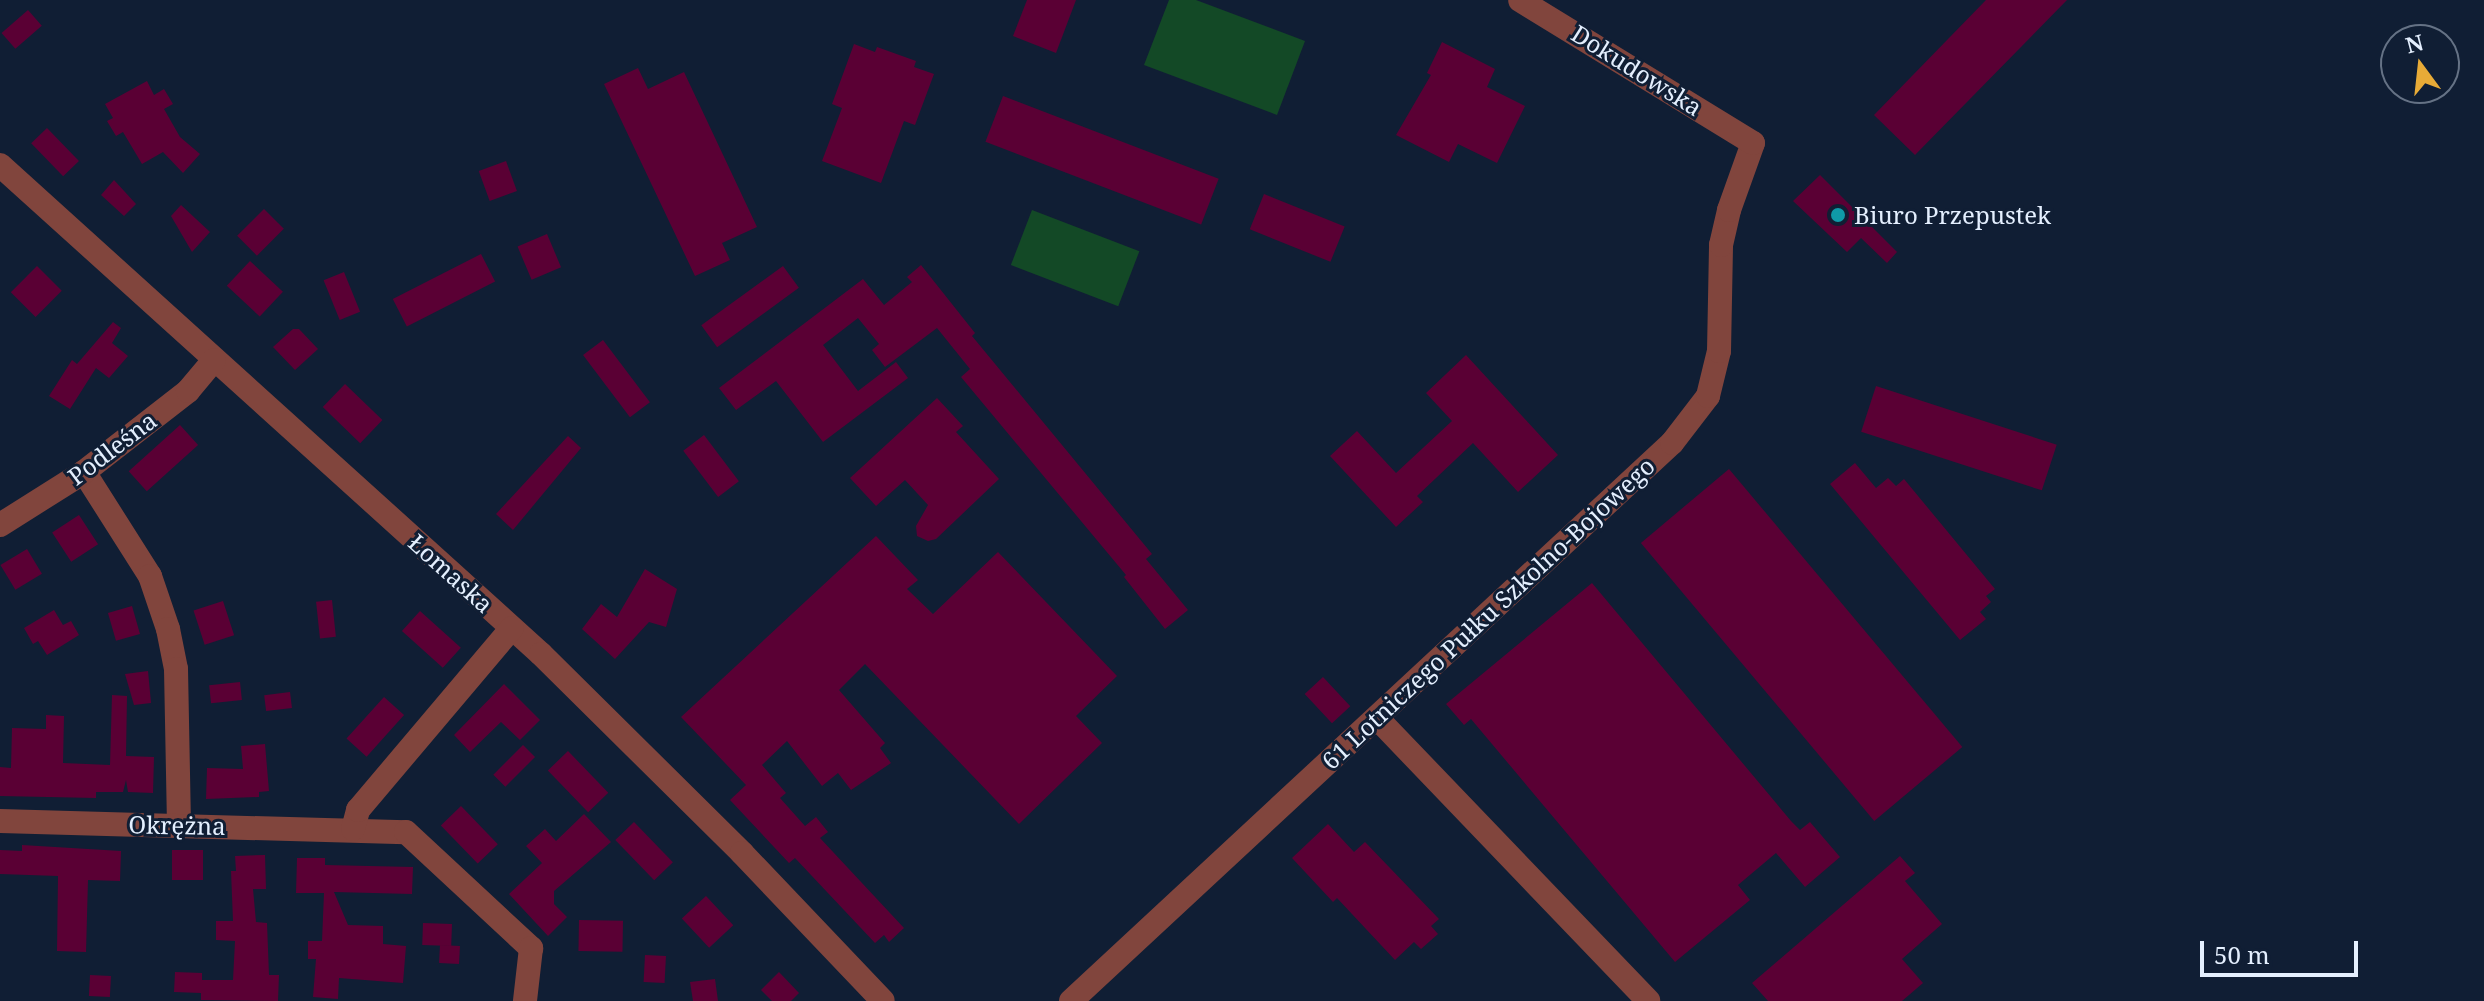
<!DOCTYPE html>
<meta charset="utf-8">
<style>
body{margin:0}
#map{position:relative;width:2484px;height:1001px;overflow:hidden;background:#101e34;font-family:"Noto Serif",serif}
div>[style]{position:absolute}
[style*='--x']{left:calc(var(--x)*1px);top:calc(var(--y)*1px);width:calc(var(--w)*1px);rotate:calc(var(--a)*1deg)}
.green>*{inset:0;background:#134926;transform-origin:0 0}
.building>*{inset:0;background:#5a0034;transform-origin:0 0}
.minor>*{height:24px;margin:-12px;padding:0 12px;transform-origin:12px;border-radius:12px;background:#81453d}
.dots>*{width:22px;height:22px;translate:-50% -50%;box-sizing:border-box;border:4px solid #101e34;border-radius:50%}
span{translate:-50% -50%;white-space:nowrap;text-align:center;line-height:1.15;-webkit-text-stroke:6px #101e34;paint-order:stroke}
.street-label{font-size:24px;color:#e4effe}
.poi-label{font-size:24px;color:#e4effe}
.left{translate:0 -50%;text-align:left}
.north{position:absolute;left:2380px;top:24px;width:80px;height:80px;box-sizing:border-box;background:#101e34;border:2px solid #657285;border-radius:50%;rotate:345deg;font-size:22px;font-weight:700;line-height:32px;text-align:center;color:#e4effe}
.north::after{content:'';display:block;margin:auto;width:28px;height:36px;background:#e8ab37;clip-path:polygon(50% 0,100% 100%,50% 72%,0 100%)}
.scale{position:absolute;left:2200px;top:941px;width:158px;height:36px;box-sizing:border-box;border:4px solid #e4effe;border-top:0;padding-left:10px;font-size:24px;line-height:28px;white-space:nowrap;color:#e4effe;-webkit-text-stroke:6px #101e34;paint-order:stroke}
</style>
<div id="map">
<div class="green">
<i style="clip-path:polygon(1169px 0,1196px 0,1305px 41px,1277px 115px,1144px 65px)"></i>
<i style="left:1032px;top:210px;width:115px;height:59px;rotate:21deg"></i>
</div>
<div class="building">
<i style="clip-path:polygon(1027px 0,1076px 0,1056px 53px,1013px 36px)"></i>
<i style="clip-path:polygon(1986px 0,2067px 0,1915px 155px,1874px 115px)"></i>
<i style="left:28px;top:10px;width:21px;height:35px;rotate:49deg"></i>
<i style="clip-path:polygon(1442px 42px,1495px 69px,1487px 87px,1525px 106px,1497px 163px,1458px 144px,1449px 162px,1396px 135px,1431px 75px,1427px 73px)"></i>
<i style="clip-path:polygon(854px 44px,875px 52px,877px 47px,916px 61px,914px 67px,934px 74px,915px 125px,904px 121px,881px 183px,822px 161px,842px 108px,832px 104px)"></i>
<i style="clip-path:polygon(638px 68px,648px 89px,684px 72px,757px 227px,722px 243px,730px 260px,695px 276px,604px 84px)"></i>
<i style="clip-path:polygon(147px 81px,154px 95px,164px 89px,173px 104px,164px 109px,180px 137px,200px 154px,183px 173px,163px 152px,142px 164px,123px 132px,116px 136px,107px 121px,113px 118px,105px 104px)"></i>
<i style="left:1003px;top:96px;width:231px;height:49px;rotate:21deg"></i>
<i style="left:47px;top:128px;width:46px;height:22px;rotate:46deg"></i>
<i style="left:506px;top:161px;width:32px;height:29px;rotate:70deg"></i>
<i style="clip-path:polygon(1820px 175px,1897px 252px,1887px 263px,1861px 238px,1847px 252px,1793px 201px)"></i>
<i style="clip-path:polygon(114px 180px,136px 204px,124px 216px,101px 195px)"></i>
<i style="left:1264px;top:194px;width:87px;height:38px;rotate:22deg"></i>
<i style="clip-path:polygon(181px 205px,210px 232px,192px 252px,171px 216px)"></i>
<i style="left:264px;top:209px;width:28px;height:38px;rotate:45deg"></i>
<i style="left:547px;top:234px;width:36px;height:32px;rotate:67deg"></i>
<i style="left:481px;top:254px;width:31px;height:99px;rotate:63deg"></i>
<i style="left:250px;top:261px;width:45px;height:34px;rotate:43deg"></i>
<i style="clip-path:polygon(921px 265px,975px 333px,972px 336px,1152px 554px,1146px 559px,1188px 610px,1165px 629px,1124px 577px,1126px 575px,961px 377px,970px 369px,937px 328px,885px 367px,872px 350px,879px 344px,858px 318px,823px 345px,858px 391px,896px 362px,908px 378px,823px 442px,776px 381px,736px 410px,719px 388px,863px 279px,884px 305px,912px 282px,907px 277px)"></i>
<i style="left:37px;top:266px;width:35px;height:37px;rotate:45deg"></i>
<i style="left:783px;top:266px;width:27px;height:101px;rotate:54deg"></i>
<i style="left:344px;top:272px;width:43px;height:22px;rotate:68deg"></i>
<i style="clip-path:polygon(113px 322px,121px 328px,112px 343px,128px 356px,109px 378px,96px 368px,70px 409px,49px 396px,72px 360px,77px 364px)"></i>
<i style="clip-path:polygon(293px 329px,299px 329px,318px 349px,295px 370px,273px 347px)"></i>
<i style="left:603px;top:340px;width:78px;height:25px;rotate:53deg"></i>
<i style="clip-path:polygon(1466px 355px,1558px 455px,1518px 492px,1473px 443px,1417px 496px,1423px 502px,1396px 527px,1330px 456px,1357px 431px,1396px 473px,1452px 421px,1426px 393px)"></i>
<i style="left:345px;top:384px;width:52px;height:32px;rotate:44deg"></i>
<i style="left:1876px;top:386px;width:190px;height:48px;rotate:18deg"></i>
<i style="clip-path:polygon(937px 398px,963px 426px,956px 432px,999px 479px,936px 539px,928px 541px,917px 536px,916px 526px,928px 505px,905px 480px,876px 506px,850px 478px)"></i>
<i style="left:180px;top:425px;width:27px;height:69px;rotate:48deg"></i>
<i style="left:704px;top:435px;width:58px;height:26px;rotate:53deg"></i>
<i style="clip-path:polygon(568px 436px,581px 448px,513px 530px,496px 514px)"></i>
<i style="clip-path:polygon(1855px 463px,1876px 488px,1888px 478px,1896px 486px,1904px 479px,1995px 589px,1986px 596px,1991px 602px,1980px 612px,1986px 619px,1960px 640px,1830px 484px)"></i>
<i style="left:1729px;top:469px;width:363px;height:115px;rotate:50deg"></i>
<i style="left:79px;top:515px;width:35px;height:32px;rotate:57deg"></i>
<i style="clip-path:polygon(876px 536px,918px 580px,907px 589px,933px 614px,998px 552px,1117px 676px,1076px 716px,1102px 743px,1019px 824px,865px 664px,839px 690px,885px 743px,880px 748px,891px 763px,851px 790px,838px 773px,822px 786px,787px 741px,762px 765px,786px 793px,780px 798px,805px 826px,816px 817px,828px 832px,820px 838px,904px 928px,889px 942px,884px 935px,875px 943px,795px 858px,789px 863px,730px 800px,746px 785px,681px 717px)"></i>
<i style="left:27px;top:549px;width:29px;height:31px;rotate:59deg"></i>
<i style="clip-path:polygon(645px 569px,677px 589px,666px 627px,649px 622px,615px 659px,582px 629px,601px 604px,617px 617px)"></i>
<i style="clip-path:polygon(1592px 583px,1791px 821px,1800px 830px,1810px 822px,1840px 857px,1805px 887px,1776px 853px,1738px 885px,1750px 900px,1675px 962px,1471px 719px,1464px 725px,1446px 704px)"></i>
<i style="left:332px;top:600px;width:37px;height:16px;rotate:84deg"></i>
<i style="left:223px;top:601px;width:36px;height:31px;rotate:72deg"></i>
<i style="left:132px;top:606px;width:29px;height:25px;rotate:74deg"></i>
<i style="clip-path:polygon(54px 610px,63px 625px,71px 621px,79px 635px,47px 655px,38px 641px,33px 644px,24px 628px)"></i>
<i style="left:420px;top:611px;width:55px;height:27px;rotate:42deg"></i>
<i style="clip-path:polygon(148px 671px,151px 703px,134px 705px,125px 674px)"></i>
<i style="left:1323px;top:677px;width:40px;height:25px;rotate:47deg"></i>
<i style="left:240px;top:682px;width:18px;height:31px;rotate:84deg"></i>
<i style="clip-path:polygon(504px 684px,540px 720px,520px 740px,501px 722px,470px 752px,454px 735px)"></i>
<i style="left:290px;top:692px;width:16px;height:26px;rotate:83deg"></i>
<i style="clip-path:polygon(112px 695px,127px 696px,126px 756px,154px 757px,153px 793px,128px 792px,126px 780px,123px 792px,96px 792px,96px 798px,0 796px,0 767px,11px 768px,12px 728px,46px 729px,46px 715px,64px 716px,63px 763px,110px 765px)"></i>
<i style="left:384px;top:697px;width:27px;height:56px;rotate:42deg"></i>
<i style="clip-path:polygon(265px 744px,269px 791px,259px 792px,259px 797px,206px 799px,207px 768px,243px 769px,241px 746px)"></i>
<i style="left:523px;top:745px;width:17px;height:42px;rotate:45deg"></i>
<i style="left:568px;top:751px;width:58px;height:28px;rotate:46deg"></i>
<i style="left:461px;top:806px;width:53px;height:28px;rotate:46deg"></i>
<i style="clip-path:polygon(584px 814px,611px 842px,554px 891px,554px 904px,567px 917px,548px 936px,509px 894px,542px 863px,526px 846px,545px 829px,556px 841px)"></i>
<i style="left:634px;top:822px;width:56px;height:26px;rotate:46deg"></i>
<i style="clip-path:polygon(1328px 824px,1354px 852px,1365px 842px,1439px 919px,1431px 926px,1438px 934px,1421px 949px,1414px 942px,1395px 960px,1337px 898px,1333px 902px,1292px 858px)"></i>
<i style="clip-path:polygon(22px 845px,121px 851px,120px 881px,88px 880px,86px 952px,57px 951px,58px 876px,0 874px,0 850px,22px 851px)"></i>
<i style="left:203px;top:850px;width:30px;height:31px;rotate:90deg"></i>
<i style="clip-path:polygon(265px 855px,266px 889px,253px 889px,256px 922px,267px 923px,269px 975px,279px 975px,278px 1001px,201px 1000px,201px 993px,174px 992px,175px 972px,202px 973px,202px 980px,233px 980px,235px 941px,216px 940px,216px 921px,233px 921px,231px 871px,236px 871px,235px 856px)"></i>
<i style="clip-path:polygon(1900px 856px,1915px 873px,1905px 881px,1942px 924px,1902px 959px,1923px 983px,1902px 1001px,1768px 1001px,1752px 983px)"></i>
<i style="clip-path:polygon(297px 858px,325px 858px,325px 865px,413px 867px,412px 894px,334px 892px,348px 925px,383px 926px,383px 944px,406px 946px,403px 983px,339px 978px,338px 999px,313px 997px,316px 959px,308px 959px,308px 941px,322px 941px,324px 893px,296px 893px)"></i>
<i style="left:706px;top:896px;width:40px;height:33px;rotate:47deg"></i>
<i style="left:579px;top:920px;width:44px;height:31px;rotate:1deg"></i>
<i style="left:423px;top:923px;width:29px;height:22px;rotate:2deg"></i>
<i style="left:440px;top:945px;width:20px;height:18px;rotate:3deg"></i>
<i style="left:645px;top:955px;width:21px;height:27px;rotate:3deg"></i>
<i style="clip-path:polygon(779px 972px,799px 993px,791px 1001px,772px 1001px,761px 990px)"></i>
<i style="left:90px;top:975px;width:21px;height:21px;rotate:3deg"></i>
<i style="clip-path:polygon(715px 979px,718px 1001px,693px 1001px,690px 982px)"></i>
</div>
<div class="minor">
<i style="--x:0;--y:165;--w:729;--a:42.11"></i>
<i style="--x:541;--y:654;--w:283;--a:44.7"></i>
<i style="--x:742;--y:853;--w:204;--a:46.4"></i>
<i style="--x:84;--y:472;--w:123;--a:57.6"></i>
<i style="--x:150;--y:576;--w:56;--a:71.2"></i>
<i style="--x:168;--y:629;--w:41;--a:78.7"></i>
<i style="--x:176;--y:669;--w:155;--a:88.9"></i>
<i style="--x:0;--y:525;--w:99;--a:-32.2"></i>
<i style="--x:84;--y:472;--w:132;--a:-37.9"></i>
<i style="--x:188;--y:391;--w:40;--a:-50"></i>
<i style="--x:1377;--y:718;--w:392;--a:46.2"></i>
<i style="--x:0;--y:821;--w:406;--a:1.6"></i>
<i style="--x:406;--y:832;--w:171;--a:42.9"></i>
<i style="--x:531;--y:948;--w:53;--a:96.5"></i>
<i style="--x:353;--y:829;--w:20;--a:-75"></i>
<i style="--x:358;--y:810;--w:238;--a:-49.8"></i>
<i style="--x:1071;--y:1001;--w:820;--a:-42.88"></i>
<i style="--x:1672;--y:443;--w:59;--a:-52.5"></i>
<i style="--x:1708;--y:396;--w:46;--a:-76.3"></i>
<i style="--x:1719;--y:351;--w:106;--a:-88.9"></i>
<i style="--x:1721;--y:245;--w:36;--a:-77"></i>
<i style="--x:1729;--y:210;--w:71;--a:-70.3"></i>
<i style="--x:1753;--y:143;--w:273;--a:-148.5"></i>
</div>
<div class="dots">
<i style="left:1838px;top:215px;background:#0f9aa8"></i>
</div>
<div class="street-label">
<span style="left:1637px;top:70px;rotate:32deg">Dokudowska</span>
<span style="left:112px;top:448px;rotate:-37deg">Podleśna</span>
<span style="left:451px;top:573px;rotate:42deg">Łomaska</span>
<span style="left:1488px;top:613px;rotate:-43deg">61 Lotniczego Pułku Szkolno-Bojowego</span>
<span style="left:177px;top:825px;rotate:1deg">Okrężna</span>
</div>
<div class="poi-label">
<span class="left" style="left:1854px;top:215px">Biuro Przepustek</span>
</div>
<div class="north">N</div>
<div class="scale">50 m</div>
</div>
